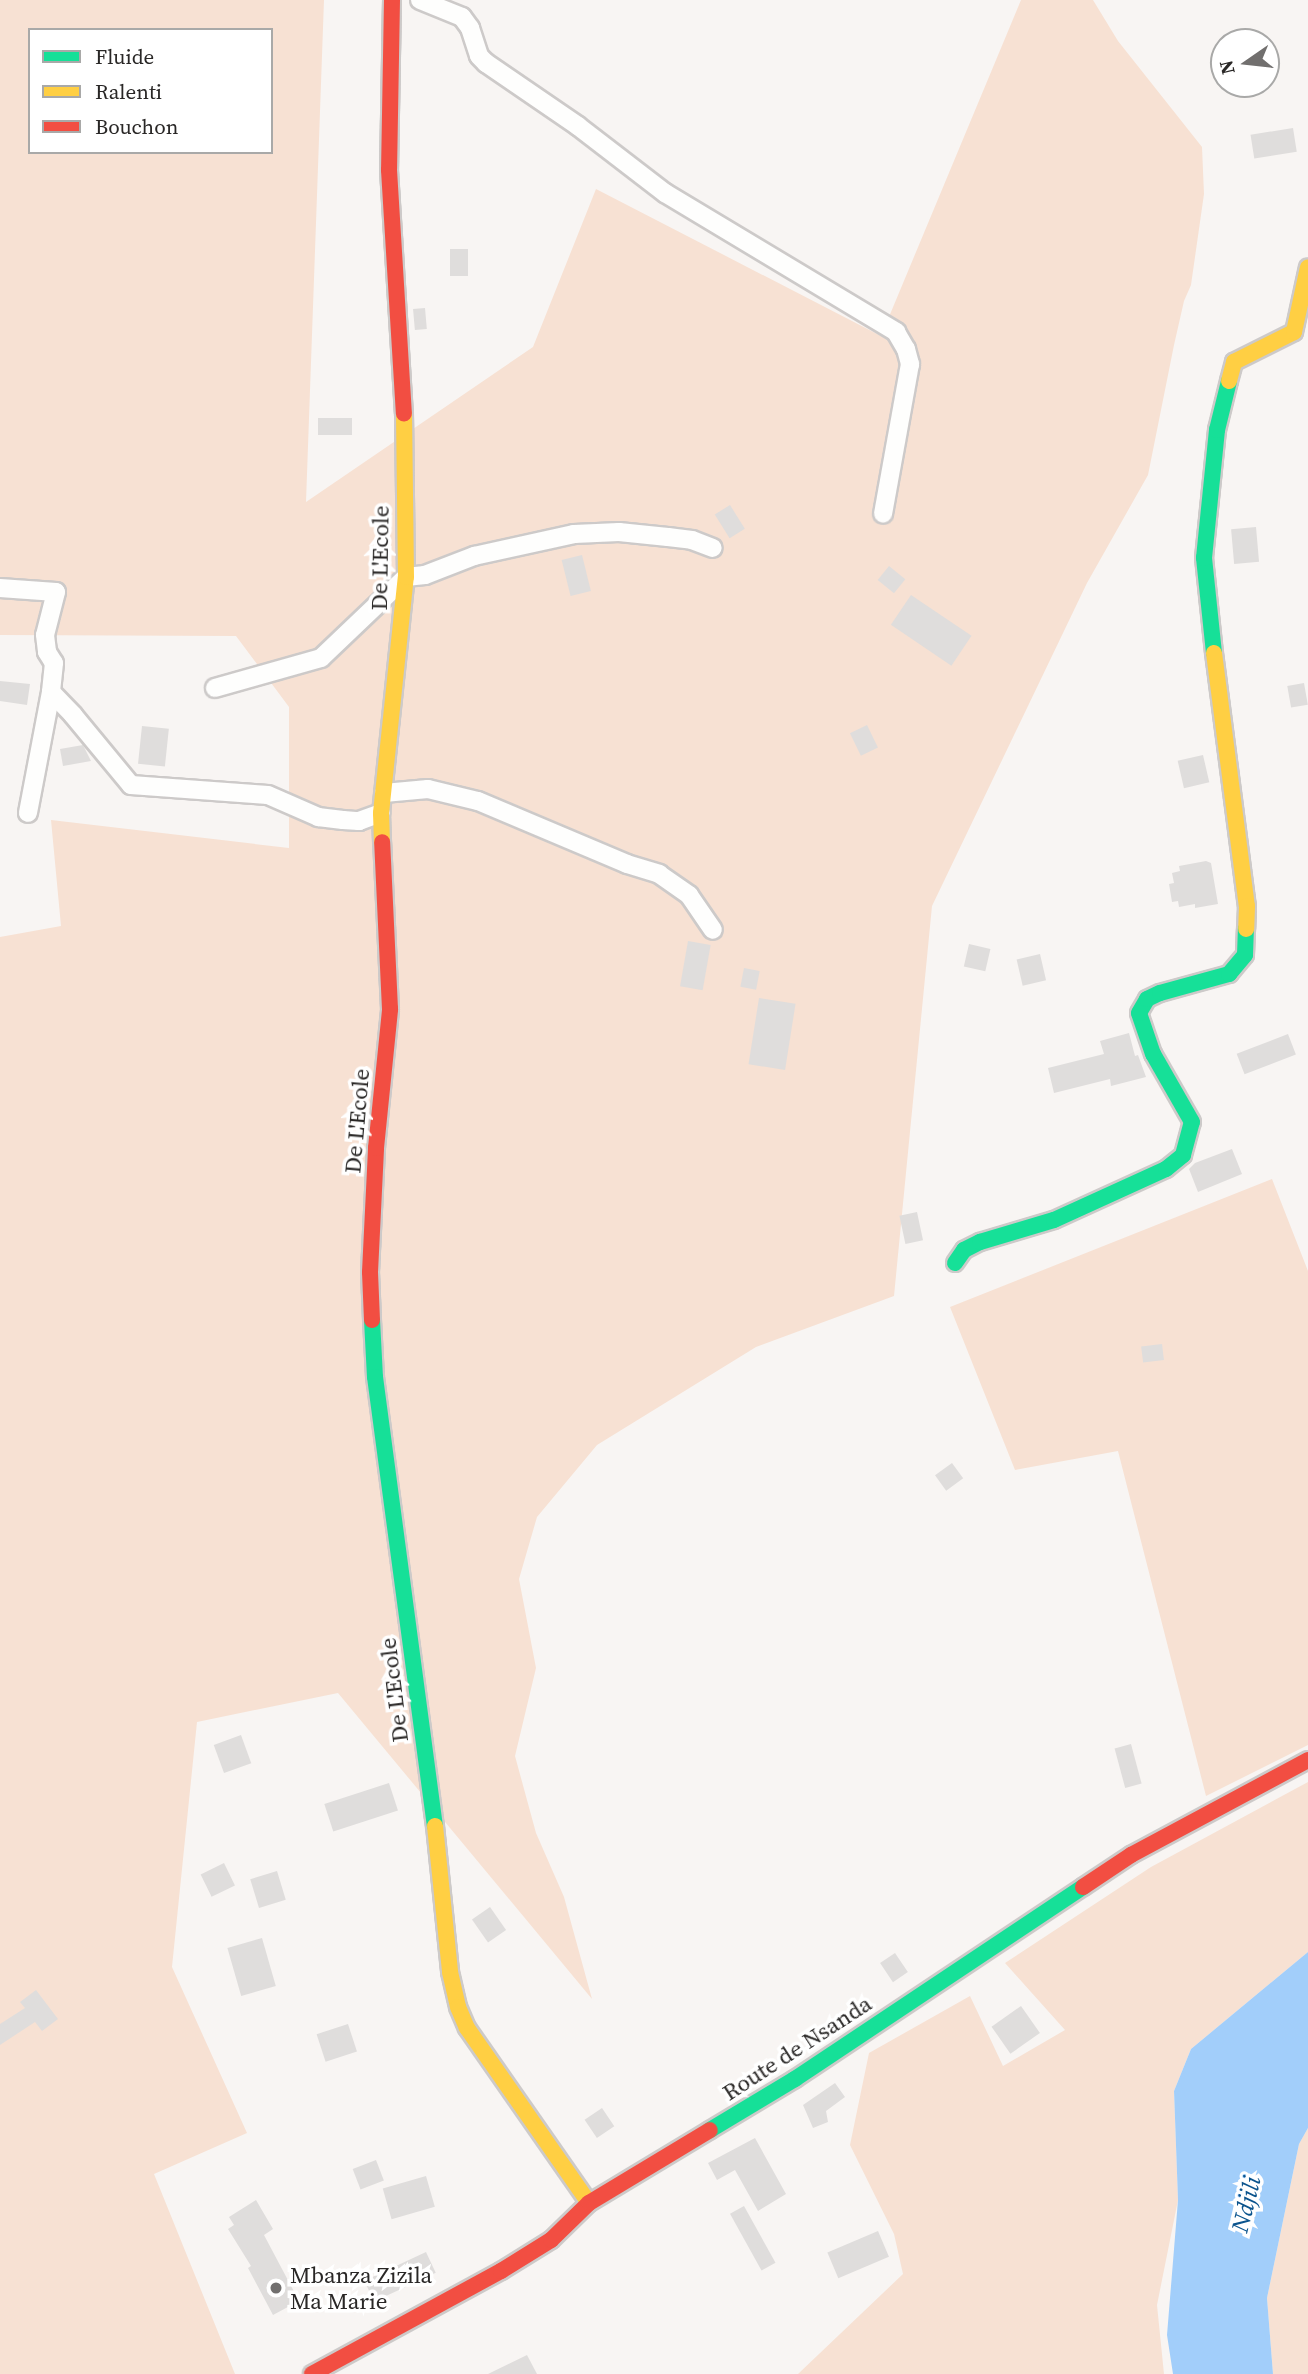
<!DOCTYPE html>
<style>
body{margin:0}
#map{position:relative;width:1308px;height:2374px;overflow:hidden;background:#f8f5f3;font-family:"Source Serif 4",serif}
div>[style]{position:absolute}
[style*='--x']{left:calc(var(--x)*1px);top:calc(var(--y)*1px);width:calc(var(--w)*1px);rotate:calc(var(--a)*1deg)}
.green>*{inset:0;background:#f7e1d3}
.water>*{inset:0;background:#a2cefa}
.building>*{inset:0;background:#dfdddc;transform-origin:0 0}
.roads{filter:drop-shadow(2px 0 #cdcac9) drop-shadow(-2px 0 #cdcac9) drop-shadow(0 2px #cdcac9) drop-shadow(0 -2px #cdcac9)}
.street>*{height:18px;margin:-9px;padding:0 9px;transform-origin:9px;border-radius:9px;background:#fefefd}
.fast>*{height:16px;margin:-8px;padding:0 8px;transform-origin:8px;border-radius:8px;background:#16e098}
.slow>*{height:16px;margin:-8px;padding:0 8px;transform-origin:8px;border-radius:8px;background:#ffcf43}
.jam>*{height:16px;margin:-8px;padding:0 8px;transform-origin:8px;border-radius:8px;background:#f24e42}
.dots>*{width:19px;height:19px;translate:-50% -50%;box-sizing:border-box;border:4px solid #fff;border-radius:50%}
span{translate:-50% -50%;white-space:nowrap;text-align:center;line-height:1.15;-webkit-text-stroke:7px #fff;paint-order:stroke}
.street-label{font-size:23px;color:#292726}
.poi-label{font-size:23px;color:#292726}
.left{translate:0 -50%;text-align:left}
.water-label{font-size:24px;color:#0b548d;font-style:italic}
.legend{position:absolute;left:28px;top:28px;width:245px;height:126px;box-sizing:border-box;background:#fff;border:2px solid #a9a9a8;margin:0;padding:9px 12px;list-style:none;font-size:21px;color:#292726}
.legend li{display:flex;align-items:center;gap:14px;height:35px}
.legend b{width:35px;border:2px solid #a9a9a8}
.north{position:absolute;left:1210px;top:28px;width:70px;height:70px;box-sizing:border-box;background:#fff;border:2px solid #a9a9a8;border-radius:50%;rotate:256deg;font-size:19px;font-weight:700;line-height:28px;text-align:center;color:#292726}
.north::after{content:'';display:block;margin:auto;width:24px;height:32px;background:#716f6e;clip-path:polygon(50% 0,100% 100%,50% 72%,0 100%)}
</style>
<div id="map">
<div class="green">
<i style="clip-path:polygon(evenodd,0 0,324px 0,306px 502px,533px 347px,596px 189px,881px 336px,1021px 0,1093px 0,1118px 41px,1202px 147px,1204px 194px,1191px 285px,1184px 301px,1174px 345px,1148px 475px,1087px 583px,932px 906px,894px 1296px,756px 1347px,597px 1445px,537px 1517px,519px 1579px,536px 1668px,515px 1756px,536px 1833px,564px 1897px,592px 1999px,338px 1693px,197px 1722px,172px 1967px,247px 2133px,154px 2174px,235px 2374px,0 2374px,0 937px,61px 926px,51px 820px,289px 848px,289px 707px,236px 636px,0 635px,0 0,30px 30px,271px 30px,271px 152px,30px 152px,30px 30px)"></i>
<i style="clip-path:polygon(1272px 1179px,1308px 1271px,1308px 1745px,1206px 1796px,1118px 1451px,1015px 1470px,950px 1307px)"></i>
<i style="clip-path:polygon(1308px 1782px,1308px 1952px,1191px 2049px,1174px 2091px,1178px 2200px,1157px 2305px,1164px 2374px,798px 2374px,903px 2274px,894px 2234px,850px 2145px,869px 2053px,970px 1996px,1003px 2066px,1065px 2030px,1005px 1963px,1151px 1867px)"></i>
<i style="clip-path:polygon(1308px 2128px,1308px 2374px,1273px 2374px,1267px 2298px,1299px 2144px)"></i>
</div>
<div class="water">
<i style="clip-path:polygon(1308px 1952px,1308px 2128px,1299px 2144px,1267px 2298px,1273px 2374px,1173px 2374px,1167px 2335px,1178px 2200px,1174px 2091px,1191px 2049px)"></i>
</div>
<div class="building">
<i style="left:1293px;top:128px;width:24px;height:43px;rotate:81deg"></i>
<i style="left:450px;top:249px;width:18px;height:27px"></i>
<i style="left:425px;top:308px;width:21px;height:12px;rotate:85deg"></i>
<i style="left:318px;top:418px;width:34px;height:17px"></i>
<i style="left:730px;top:505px;width:28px;height:18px;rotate:58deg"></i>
<i style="left:1256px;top:527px;width:35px;height:25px;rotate:85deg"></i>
<i style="left:582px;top:555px;width:37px;height:21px;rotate:76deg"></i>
<i style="left:889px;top:566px;width:21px;height:18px;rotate:39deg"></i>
<i style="left:911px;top:595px;width:73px;height:36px;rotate:34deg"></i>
<i style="clip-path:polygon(0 681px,30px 684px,27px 705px,0 701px)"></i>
<i style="left:1304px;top:683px;width:22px;height:17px;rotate:80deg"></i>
<i style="left:867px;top:725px;width:25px;height:19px;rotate:64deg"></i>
<i style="left:142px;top:726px;width:27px;height:38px;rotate:6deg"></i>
<i style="clip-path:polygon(83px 745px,91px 761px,63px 766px,60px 749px)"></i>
<i style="left:1203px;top:755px;width:28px;height:26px;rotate:77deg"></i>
<i style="clip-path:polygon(1206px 861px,1211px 863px,1218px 904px,1195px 908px,1195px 904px,1179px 907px,1178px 901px,1172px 902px,1169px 884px,1174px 883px,1172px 873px,1180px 871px,1179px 866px)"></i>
<i style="left:688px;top:941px;width:23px;height:46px;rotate:10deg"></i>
<i style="left:969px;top:944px;width:22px;height:23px;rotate:13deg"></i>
<i style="left:1040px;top:954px;width:27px;height:24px;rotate:77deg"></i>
<i style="left:744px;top:968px;width:16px;height:19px;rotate:11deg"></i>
<i style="left:759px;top:998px;width:37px;height:67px;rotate:9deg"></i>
<i style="clip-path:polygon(1129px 1033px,1135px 1056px,1138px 1055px,1146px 1077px,1111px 1086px,1110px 1079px,1054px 1093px,1048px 1068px,1104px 1054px,1100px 1041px)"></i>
<i style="left:1288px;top:1034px;width:22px;height:55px;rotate:69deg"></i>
<i style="clip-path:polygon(1232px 1149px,1242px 1174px,1198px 1192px,1189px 1169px,1195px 1163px)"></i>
<i style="left:917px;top:1212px;width:29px;height:18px;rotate:78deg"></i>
<i style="left:1162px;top:1344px;width:16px;height:21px;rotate:83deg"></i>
<i style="left:952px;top:1463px;width:19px;height:21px;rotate:54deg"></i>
<i style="left:241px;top:1735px;width:30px;height:29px;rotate:70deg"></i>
<i style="left:1131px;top:1744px;width:41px;height:17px;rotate:75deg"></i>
<i style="left:389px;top:1783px;width:29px;height:68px;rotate:72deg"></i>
<i style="left:224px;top:1863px;width:25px;height:26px;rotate:64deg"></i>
<i style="left:277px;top:1871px;width:30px;height:28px;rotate:73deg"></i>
<i style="left:490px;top:1907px;width:28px;height:22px;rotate:55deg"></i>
<i style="left:262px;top:1938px;width:50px;height:36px;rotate:74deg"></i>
<i style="left:895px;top:1953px;width:23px;height:18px;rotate:56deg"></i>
<i style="clip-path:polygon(36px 1990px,58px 2019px,42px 2031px,35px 2022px,0 2045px,0 2024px,25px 2008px,20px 2002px)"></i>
<i style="left:1021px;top:2006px;width:33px;height:36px;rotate:55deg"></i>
<i style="left:348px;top:2024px;width:29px;height:33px;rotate:72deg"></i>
<i style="clip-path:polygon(835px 2083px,845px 2097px,826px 2111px,828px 2122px,813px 2128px,803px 2105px)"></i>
<i style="left:602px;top:2108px;width:22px;height:21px;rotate:56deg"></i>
<i style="clip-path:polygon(755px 2138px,786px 2194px,758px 2211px,735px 2170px,717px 2180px,708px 2163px)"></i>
<i style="left:376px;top:2160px;width:22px;height:25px;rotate:69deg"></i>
<i style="left:426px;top:2176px;width:32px;height:45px;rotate:74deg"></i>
<i style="clip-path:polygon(256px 2200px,273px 2229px,264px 2235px,299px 2301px,273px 2315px,248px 2268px,251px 2266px,228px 2229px,234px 2225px,229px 2217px)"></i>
<i style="left:744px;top:2206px;width:65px;height:16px;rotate:61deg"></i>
<i style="left:878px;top:2231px;width:28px;height:55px;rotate:67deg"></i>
<i style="left:426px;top:2252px;width:23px;height:68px;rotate:65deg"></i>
<i style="clip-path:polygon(527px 2355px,537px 2374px,488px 2374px)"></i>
</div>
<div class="roads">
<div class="street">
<i style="--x:420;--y:0;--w:45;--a:22"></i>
<i style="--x:462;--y:17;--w:14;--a:54"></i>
<i style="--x:470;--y:28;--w:29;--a:72"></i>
<i style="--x:479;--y:56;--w:10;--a:45"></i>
<i style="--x:486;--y:63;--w:112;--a:34.4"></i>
<i style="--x:578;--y:126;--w:110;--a:37.6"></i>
<i style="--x:665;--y:193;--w:270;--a:31"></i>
<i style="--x:896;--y:332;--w:20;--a:60"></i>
<i style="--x:906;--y:349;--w:16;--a:75"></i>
<i style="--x:910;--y:364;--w:152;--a:100.2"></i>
<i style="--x:0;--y:588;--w:56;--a:4.1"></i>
<i style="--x:56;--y:592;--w:44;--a:104.3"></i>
<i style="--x:45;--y:635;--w:17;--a:83"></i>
<i style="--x:47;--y:652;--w:13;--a:58"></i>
<i style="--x:54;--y:663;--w:29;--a:96"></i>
<i style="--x:51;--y:692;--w:123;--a:100.8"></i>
<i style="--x:215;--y:688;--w:110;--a:-15.8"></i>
<i style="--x:321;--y:658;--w:117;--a:-43.6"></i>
<i style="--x:406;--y:577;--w:19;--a:-6"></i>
<i style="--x:425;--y:575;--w:53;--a:-21.2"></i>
<i style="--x:474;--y:556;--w:102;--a:-12.4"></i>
<i style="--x:574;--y:534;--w:45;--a:-2.5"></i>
<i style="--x:619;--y:532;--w:49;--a:5.8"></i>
<i style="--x:668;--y:537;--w:24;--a:7"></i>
<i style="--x:692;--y:540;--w:22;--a:21"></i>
<i style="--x:51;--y:692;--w:32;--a:46"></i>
<i style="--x:73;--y:715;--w:91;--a:50.4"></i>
<i style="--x:131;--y:785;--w:137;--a:4.2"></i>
<i style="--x:268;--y:795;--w:55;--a:23.7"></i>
<i style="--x:318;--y:817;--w:25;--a:7"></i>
<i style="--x:343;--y:820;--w:16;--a:4"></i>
<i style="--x:359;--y:821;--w:23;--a:-20"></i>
<i style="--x:384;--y:793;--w:44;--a:-5.2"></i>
<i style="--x:428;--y:789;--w:51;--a:13.5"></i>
<i style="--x:478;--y:801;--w:162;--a:22.9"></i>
<i style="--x:627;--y:864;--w:34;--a:17"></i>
<i style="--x:659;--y:874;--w:37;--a:35"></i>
<i style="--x:689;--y:895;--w:42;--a:55.6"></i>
</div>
<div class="fast">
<i style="--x:1214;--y:653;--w:96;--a:-96"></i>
<i style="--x:1204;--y:558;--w:129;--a:-84.2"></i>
<i style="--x:1217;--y:430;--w:50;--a:-76.2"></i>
<i style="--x:955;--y:1263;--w:16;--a:-55"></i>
<i style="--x:964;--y:1250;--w:18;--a:-27"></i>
<i style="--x:980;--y:1242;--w:77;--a:-16.6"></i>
<i style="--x:1054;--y:1220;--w:123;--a:-24.5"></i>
<i style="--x:1166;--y:1169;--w:22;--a:-39"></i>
<i style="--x:1183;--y:1155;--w:34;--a:-75"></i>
<i style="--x:1192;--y:1122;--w:78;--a:-119.8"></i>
<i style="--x:1153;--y:1054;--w:43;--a:-108.9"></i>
<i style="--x:1139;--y:1013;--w:16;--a:-60"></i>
<i style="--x:1147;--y:999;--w:14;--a:-25"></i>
<i style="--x:1160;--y:993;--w:72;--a:-15.4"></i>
<i style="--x:1229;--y:974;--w:25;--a:-50"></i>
<i style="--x:1245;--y:955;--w:26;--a:-88"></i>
<i style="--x:372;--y:1320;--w:57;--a:87"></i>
<i style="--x:375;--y:1377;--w:453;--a:82.4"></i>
<i style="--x:710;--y:2130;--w:99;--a:-31"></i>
<i style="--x:795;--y:2079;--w:346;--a:-33.7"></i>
</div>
<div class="slow">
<i style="--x:1229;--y:381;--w:20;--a:-75"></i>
<i style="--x:1234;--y:362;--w:67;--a:-26.6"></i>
<i style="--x:1294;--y:332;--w:66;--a:-77.8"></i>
<i style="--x:1214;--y:653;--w:255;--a:82.6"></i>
<i style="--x:1247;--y:906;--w:23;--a:92"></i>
<i style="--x:382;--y:842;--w:29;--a:-92"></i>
<i style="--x:381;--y:813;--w:237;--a:-84"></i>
<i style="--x:406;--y:577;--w:163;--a:-90.7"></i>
<i style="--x:435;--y:1826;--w:147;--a:84.1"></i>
<i style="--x:450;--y:1972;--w:36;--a:77"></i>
<i style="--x:458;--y:2007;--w:23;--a:67"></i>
<i style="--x:467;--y:2028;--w:213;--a:55.1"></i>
</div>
<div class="jam">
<i style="--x:392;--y:0;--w:170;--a:91"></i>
<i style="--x:389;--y:170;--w:244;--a:86.5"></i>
<i style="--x:372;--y:1320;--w:48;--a:-92.4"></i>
<i style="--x:370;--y:1272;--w:124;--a:-87.2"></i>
<i style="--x:376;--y:1148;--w:140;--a:-84.2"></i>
<i style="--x:390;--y:1009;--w:167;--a:-92.7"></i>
<i style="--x:1083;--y:1887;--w:58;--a:-33.7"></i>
<i style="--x:1131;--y:1855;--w:201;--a:-28.2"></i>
<i style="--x:312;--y:2374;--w:215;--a:-28.6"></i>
<i style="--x:501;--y:2271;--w:59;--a:-31.8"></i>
<i style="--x:551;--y:2240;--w:53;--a:-44.2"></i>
<i style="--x:589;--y:2203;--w:141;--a:-31.1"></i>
</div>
</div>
<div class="dots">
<i style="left:276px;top:2288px;background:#716f6e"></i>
</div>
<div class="street-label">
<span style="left:380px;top:558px;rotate:-89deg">De L'Ecole</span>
<span style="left:357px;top:1121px;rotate:-85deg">De L'Ecole</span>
<span style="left:394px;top:1690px;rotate:-97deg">De L'Ecole</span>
<span style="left:797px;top:2048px;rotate:-33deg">Route de Nsanda</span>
</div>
<div class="poi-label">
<span class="left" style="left:290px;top:2288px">Mbanza Zizila<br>Ma Marie</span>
</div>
<div class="water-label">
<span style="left:1246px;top:2204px;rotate:-76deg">Ndjili</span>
</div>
<ul class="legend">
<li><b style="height:9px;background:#16e098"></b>Fluide</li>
<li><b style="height:9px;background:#ffcf43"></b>Ralenti</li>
<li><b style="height:9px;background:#f24e42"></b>Bouchon</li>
</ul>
<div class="north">N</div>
</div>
